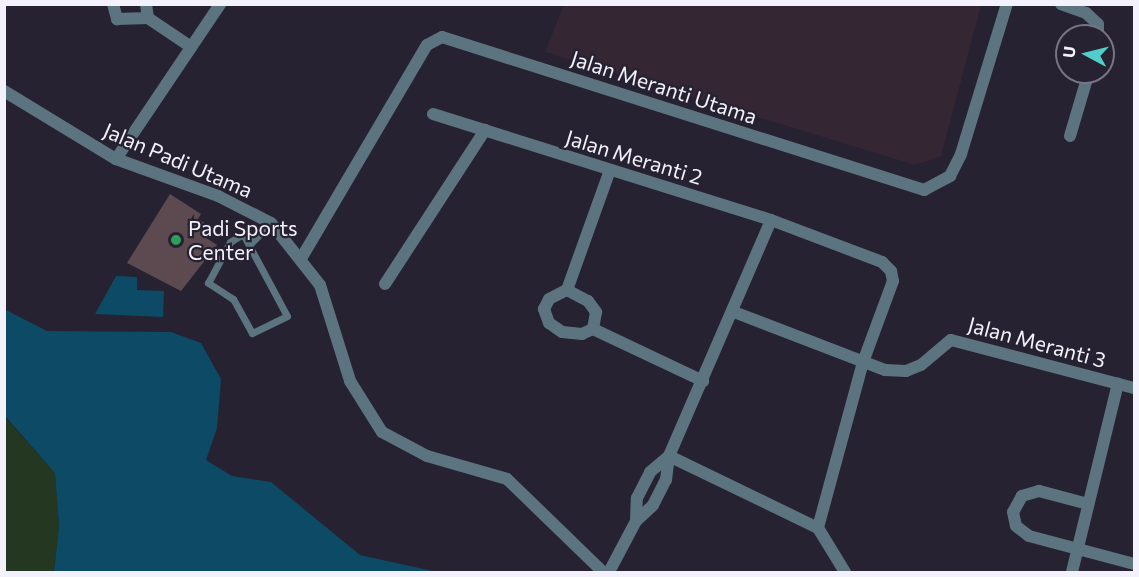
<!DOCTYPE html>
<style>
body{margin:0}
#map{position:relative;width:1139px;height:577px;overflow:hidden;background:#262231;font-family:Commissioner,sans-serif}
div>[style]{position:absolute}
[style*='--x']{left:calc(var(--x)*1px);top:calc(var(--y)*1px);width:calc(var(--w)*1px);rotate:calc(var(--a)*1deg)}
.industrial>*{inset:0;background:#352633}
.green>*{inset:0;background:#233721}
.water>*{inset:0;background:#0c4a65}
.building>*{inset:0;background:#5d4a50}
.lane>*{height:7px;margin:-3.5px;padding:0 3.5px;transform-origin:3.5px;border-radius:3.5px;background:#5c7380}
.street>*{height:12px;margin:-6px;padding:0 6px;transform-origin:6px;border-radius:6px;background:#5c7380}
.dots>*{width:16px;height:16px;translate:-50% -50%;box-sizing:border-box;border:3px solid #262231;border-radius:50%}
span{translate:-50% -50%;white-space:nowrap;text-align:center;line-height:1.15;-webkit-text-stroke:4.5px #262231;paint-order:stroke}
.street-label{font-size:21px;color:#f3f1fb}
.poi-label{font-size:21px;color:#f3f1fb}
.left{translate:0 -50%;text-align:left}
.frame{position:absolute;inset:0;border:6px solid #f3f1fb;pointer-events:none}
.north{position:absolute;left:1055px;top:24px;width:60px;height:60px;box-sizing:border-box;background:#262231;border:2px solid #787582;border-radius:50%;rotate:277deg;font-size:16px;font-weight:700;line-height:24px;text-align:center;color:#f3f1fb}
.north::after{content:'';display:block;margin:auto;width:21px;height:27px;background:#53cdcb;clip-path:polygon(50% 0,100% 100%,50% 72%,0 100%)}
</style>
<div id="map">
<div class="industrial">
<i style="clip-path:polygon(564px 5px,564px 4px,981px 5px,941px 156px,915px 165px,545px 52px)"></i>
</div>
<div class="green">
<i style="clip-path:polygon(4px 416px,55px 473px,59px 526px,54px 572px,5px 572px)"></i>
</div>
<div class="water">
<i style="clip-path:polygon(116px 276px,137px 277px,137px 290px,164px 291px,163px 317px,95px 314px)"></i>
<i style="clip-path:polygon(4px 309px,47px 331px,171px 332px,201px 343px,221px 379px,217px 428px,206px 460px,232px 476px,271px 482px,360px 555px,437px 572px,54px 572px,59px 526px,55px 473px,5px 416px)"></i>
</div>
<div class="building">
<i style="clip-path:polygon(170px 194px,201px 214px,198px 219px,209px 226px,203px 236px,217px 245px,181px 291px,127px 263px)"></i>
</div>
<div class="lane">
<i style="--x:243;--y:234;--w:93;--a:61.8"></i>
<i style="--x:287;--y:316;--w:39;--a:154"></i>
<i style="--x:252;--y:333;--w:39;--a:-119"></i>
<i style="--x:233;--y:299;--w:30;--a:-147"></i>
<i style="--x:208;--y:283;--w:47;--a:-61.8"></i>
<i style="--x:230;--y:242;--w:15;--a:-32"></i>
<i style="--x:250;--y:244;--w:30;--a:-45"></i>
</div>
<div class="street">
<i style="--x:113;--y:4;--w:16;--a:75"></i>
<i style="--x:117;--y:19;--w:31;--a:-2"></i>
<i style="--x:146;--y:4;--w:14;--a:82"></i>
<i style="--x:148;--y:18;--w:52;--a:34"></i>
<i style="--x:1061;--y:4;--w:27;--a:20"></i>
<i style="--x:1086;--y:13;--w:16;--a:43"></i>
<i style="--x:1098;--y:24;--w:12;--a:90"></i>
<i style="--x:4;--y:91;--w:131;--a:31.3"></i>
<i style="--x:116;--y:159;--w:109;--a:19.9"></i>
<i style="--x:218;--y:196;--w:59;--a:27"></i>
<i style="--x:271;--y:223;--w:79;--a:51.7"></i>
<i style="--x:320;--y:285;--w:101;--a:72.6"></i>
<i style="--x:350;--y:381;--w:60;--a:57.9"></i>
<i style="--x:382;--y:432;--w:51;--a:28.1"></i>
<i style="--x:427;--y:456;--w:83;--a:16"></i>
<i style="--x:507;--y:479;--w:134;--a:44.1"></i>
<i style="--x:433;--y:114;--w:354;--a:17.4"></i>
<i style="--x:771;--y:220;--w:119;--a:20.7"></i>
<i style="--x:882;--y:262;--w:13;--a:45"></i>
<i style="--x:891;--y:271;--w:10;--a:79"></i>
<i style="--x:893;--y:281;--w:86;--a:110.3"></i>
<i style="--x:863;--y:362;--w:172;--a:105.2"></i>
<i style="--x:1070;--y:136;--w:67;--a:-73.5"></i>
<i style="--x:116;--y:159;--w:187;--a:-56.1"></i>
<i style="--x:302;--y:257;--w:246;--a:-59.5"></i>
<i style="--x:427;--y:45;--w:17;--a:-28"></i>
<i style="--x:442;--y:37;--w:506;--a:17.61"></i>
<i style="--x:924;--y:190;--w:30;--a:-28"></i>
<i style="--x:950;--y:176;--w:25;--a:-63"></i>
<i style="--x:961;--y:154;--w:157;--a:-73"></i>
<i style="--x:385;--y:284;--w:184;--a:-57"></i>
<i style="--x:567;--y:290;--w:24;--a:28"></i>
<i style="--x:588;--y:301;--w:14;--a:54"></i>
<i style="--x:596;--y:312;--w:17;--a:100"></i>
<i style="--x:593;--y:329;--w:12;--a:156"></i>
<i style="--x:582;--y:334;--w:20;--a:-174"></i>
<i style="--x:562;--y:332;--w:16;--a:-145"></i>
<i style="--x:549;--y:323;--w:15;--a:-110"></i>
<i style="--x:544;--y:309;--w:11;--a:-63"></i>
<i style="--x:549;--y:299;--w:20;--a:-27"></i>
<i style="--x:567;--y:290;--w:127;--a:-70.3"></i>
<i style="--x:734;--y:312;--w:162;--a:21"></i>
<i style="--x:885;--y:370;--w:21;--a:3"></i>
<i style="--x:906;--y:371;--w:16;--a:-22"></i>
<i style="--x:921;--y:365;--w:39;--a:-40"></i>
<i style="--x:951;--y:340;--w:189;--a:14.7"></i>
<i style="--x:593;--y:329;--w:122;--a:25.3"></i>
<i style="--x:669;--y:456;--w:165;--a:25.8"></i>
<i style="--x:818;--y:528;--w:52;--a:58.5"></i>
<i style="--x:1088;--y:504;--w:51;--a:-165.1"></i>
<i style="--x:1039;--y:491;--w:18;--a:164"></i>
<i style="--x:1022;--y:496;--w:18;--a:119"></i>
<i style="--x:1013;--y:512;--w:14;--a:78"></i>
<i style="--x:1016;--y:526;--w:16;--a:38"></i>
<i style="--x:1029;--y:536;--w:109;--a:14.9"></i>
<i style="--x:636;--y:521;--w:23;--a:-88"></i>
<i style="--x:637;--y:498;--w:29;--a:-63"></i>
<i style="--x:650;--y:472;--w:25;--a:-40"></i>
<i style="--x:609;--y:572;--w:58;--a:-62.1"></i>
<i style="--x:636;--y:521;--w:23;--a:-43"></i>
<i style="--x:653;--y:505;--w:28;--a:-63"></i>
<i style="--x:666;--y:480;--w:24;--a:-83"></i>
<i style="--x:669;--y:456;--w:257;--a:-66.6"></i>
<i style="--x:1072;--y:572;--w:194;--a:-76.3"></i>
</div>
<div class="dots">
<i style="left:176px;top:240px;background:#2e9e5b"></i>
</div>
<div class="street-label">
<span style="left:664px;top:87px;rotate:18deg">Jalan Meranti Utama</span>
<span style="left:634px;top:157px;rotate:17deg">Jalan Meranti 2</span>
<span style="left:178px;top:160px;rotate:23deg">Jalan Padi Utama</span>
<span style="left:1037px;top:342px;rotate:15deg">Jalan Meranti 3</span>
</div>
<div class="poi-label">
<span class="left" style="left:188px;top:240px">Padi Sports<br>Center</span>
</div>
<div class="frame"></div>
<div class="north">U</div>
</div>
